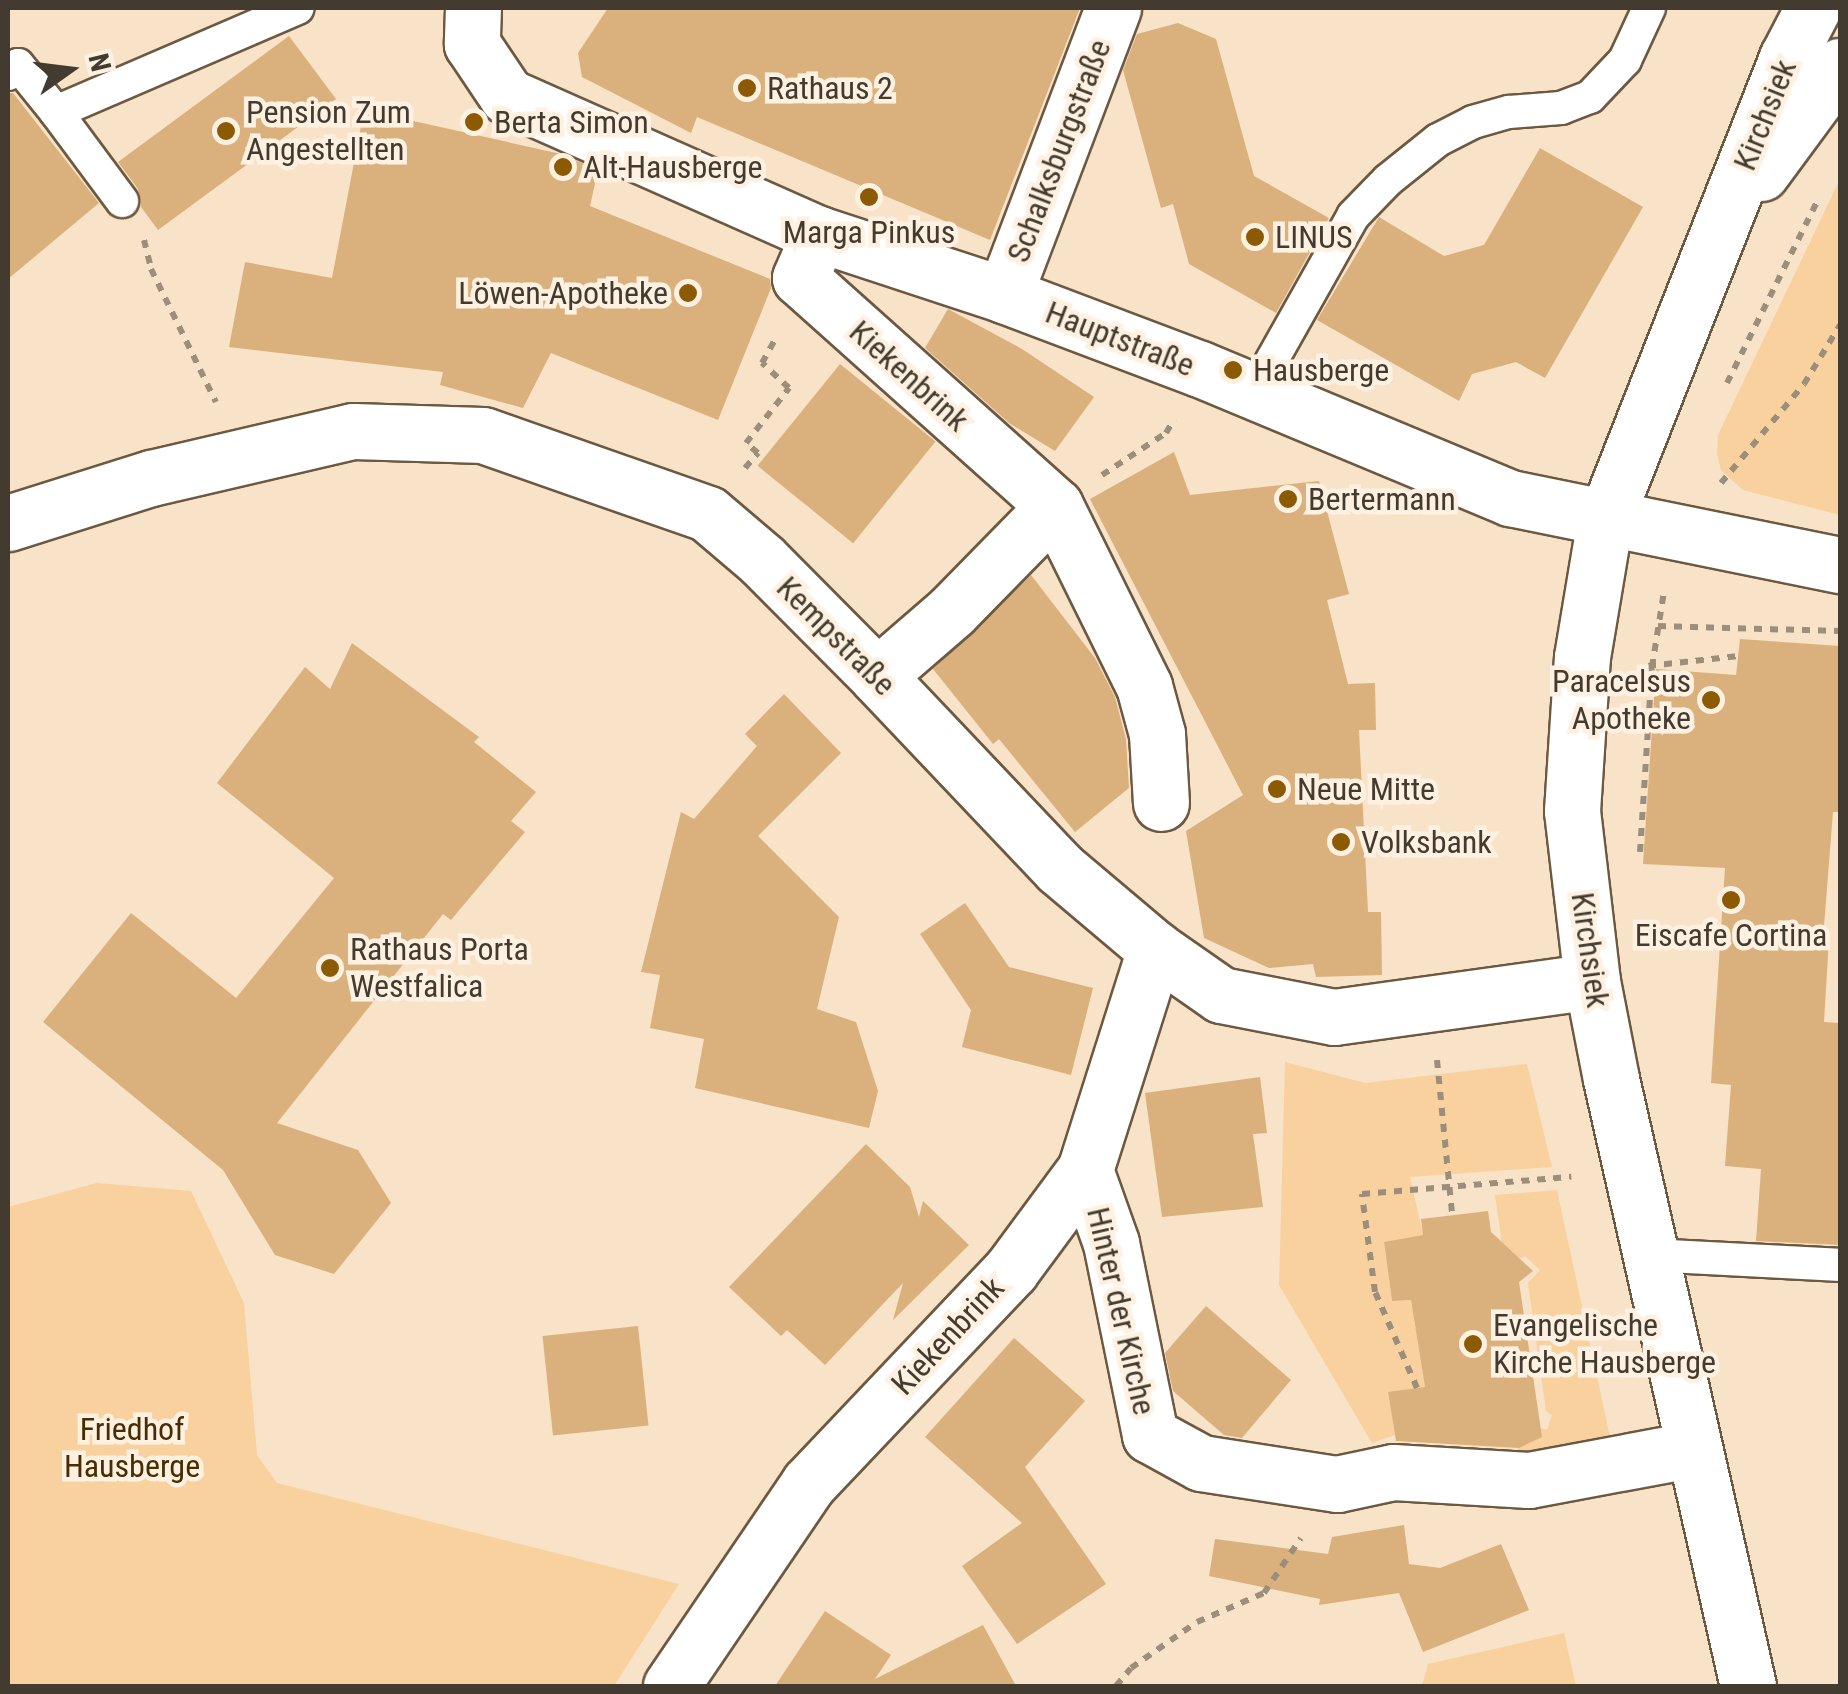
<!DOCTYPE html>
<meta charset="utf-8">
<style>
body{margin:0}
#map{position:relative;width:1848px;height:1694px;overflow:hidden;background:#f8e2c8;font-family:"Roboto Condensed",sans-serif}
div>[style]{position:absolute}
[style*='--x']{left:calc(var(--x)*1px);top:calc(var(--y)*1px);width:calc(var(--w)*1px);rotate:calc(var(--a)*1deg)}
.green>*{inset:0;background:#f9d19f}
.building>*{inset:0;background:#dab17d;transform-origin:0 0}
.path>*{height:6px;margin-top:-3px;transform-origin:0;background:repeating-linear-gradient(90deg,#9d8e7b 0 8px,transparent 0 16px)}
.roads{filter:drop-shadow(2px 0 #6c5942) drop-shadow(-2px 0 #6c5942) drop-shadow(0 2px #6c5942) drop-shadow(0 -2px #6c5942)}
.service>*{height:32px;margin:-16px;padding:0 16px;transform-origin:16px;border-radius:16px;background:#fff}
.minor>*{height:55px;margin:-27.5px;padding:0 27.5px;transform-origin:27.5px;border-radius:27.5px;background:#fff}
.secondary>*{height:55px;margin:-27.5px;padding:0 27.5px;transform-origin:27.5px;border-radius:27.5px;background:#fff}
.dots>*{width:28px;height:28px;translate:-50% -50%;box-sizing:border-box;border:5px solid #fef1e1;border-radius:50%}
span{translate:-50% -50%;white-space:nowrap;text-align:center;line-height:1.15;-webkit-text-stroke:9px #fef1e1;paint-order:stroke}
.poi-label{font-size:32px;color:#443b30}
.left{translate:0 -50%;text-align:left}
.right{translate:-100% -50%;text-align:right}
.street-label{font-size:32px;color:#443b30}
.park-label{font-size:32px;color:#482d01}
.frame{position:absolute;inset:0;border:10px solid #443b30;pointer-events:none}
.north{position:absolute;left:20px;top:20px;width:100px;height:100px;-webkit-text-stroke:8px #fef1e1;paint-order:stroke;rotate:76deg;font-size:28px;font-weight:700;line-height:40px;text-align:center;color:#443b30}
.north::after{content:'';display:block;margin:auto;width:35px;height:45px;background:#443b30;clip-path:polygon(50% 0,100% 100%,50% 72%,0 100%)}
</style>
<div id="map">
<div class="green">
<i style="clip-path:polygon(1840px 179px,1840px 515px,1743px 490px,1721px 470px,1717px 454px,1718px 435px)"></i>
<i style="clip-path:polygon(1285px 1062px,1365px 1083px,1527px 1064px,1552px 1167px,1410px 1177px,1423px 1235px,1384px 1243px,1392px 1301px,1411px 1300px,1425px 1387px,1388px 1393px,1395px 1435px,1372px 1443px,1279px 1285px)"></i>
<i style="clip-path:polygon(97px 1183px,191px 1191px,244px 1303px,257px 1455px,277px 1483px,679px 1584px,614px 1686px,8px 1686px,8px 1207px)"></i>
<i style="clip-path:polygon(1557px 1190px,1611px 1442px,1519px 1457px,1517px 1443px,1535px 1426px,1547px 1430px,1552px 1415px,1546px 1411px,1528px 1283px,1540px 1270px,1525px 1256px,1505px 1265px,1495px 1195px)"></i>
<i style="clip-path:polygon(1564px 1633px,1576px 1686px,1422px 1686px,1428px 1664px)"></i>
</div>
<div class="building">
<i style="clip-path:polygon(608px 8px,1080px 8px,990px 240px,697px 117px,691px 133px,582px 77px,578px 53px)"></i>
<i style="clip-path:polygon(1178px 23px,1216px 39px,1254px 176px,1329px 218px,1276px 313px,1189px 264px,1173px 204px,1161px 208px,1123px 70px,1137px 34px)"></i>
<i style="clip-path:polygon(289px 36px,336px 99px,158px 230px,141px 207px,138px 189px,118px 162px)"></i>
<i style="clip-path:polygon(8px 93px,13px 93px,99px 203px,8px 279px)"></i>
<i style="clip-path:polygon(364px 110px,561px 154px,598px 170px,590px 206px,770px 279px,771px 288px,718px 420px,551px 353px,523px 408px,440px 385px,443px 372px,229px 347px,245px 262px,332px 278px)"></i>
<i style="clip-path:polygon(1540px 148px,1643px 207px,1545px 378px,1516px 362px,1472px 374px,1459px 401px,1317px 320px,1379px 217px,1444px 256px,1484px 245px)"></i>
<i style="clip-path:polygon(948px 309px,1022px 349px,1094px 397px,1055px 451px,1009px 423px,925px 348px)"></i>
<i style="left:840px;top:364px;width:123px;height:131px;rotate:39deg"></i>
<i style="clip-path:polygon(1174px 452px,1190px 495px,1319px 481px,1349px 594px,1327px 600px,1348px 684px,1375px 683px,1376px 730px,1359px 730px,1368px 912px,1381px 912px,1382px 975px,1316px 977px,1313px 964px,1269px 968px,1204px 938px,1186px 831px,1243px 795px,1090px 499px)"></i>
<i style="clip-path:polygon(1031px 575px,1095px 658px,1115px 697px,1126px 739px,1129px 788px,1075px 832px,999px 739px,993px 744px,933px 669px)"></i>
<i style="clip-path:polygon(1740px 639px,1840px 646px,1840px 812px,1833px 812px,1823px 939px,1829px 939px,1824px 1022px,1840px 1023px,1840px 1245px,1756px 1241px,1761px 1169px,1725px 1166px,1731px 1085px,1711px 1083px,1725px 868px,1643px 864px,1656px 669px,1736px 675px)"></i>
<i style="clip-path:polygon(352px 643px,479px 737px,474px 742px,536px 792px,511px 821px,525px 832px,451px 920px,443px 914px,277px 1123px,358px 1150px,391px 1203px,334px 1274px,275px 1255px,223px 1170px,43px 1022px,131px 913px,236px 998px,334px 878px,217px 783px,305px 667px,330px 689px)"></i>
<i style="clip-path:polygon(784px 694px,841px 753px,758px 836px,839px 917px,817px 1009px,856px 1022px,878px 1091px,869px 1128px,695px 1088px,704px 1039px,650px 1028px,660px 975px,641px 972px,681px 812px,694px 819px,757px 746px,745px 734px)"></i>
<i style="clip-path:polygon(965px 903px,1009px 967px,1093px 988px,1071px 1075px,962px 1047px,971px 1010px,920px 934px)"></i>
<i style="clip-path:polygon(1260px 1077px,1267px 1133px,1253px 1134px,1263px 1207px,1162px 1217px,1145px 1093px)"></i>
<i style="clip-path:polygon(866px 1144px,910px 1187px,919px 1217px,923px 1201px,969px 1245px,893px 1320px,903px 1283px,825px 1365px,787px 1330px,781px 1336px,729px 1287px)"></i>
<i style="clip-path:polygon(1488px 1211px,1491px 1232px,1533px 1271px,1519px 1282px,1542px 1437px,1519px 1448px,1396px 1441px,1388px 1392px,1425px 1387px,1411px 1300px,1392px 1301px,1384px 1242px,1423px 1235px,1421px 1219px)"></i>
<i style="clip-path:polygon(1206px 1306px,1291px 1380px,1242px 1438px,1224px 1435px,1173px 1391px,1165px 1353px)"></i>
<i style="left:638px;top:1326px;width:100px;height:96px;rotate:84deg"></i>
<i style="clip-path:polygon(1014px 1338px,1085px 1401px,1025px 1467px,1106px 1584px,1017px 1644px,962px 1566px,1022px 1523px,925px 1437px)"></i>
<i style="clip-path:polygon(1404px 1525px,1409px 1564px,1440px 1568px,1501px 1544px,1529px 1610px,1423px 1652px,1399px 1593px,1319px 1605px,1320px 1599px,1209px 1576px,1215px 1539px,1328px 1554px,1332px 1537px)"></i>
<i style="clip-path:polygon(825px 1611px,891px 1655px,875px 1679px,983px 1625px,1016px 1686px,775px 1686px)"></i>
</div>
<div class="path">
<i style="--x:144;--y:240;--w:30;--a:76"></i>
<i style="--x:151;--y:269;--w:148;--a:64"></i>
<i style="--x:1727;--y:383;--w:202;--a:-63.6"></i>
<i style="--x:745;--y:468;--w:20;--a:-49"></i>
<i style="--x:758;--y:453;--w:16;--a:-140"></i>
<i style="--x:746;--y:443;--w:70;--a:-52"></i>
<i style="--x:789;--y:388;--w:37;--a:-137"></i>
<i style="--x:762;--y:363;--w:29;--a:-61"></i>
<i style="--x:1102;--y:475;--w:77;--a:-33.3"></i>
<i style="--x:1166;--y:433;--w:16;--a:-60"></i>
<i style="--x:1721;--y:483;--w:129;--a:-50"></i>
<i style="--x:1804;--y:384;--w:69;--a:-58.6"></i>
<i style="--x:1658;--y:626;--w:182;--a:1.6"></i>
<i style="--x:1648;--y:666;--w:91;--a:-6.3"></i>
<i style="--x:1640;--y:852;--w:185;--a:-86.3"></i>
<i style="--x:1652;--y:667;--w:77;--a:-81"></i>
<i style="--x:1437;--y:1060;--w:154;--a:84.4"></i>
<i style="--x:1417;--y:1388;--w:105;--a:-113.6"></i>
<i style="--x:1375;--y:1292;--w:99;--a:-97.6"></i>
<i style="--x:1362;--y:1194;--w:210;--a:-4.7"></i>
<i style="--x:1116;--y:1686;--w:23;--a:-50"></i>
<i style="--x:1131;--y:1668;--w:80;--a:-34.9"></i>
<i style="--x:1197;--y:1622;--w:73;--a:-23.4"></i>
<i style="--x:1264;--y:1593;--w:66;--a:-56.1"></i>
</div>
<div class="roads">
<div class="service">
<i style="--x:8;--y:74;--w:13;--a:-42"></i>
<i style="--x:18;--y:65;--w:60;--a:51"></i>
<i style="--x:56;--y:112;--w:263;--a:-23.3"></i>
<i style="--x:56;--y:112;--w:111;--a:53.4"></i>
<i style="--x:1254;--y:392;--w:202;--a:-60.6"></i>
<i style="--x:1353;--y:216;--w:50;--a:-45.8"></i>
<i style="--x:1388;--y:180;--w:64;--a:-38.7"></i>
<i style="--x:1438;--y:140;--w:39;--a:-27"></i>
<i style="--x:1473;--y:122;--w:37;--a:-16"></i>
<i style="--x:1509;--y:112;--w:52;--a:-4.4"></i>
<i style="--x:1561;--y:108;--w:31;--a:-21"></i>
<i style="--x:1590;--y:97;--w:51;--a:-46.6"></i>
<i style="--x:1625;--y:60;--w:57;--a:-65.2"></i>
<i style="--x:1651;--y:1255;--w:189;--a:3"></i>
</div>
<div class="minor">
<i style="--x:473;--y:8;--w:36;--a:92"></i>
<i style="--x:472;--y:44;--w:63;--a:56.1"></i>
<i style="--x:507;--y:96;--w:341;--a:23.9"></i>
<i style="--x:819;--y:234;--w:195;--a:18.2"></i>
<i style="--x:1004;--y:295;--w:210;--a:20.7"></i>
<i style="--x:1200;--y:369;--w:336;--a:22.6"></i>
<i style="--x:1510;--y:498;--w:337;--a:11.5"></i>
<i style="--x:819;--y:234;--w:48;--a:113.4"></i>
<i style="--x:800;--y:278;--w:342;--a:41.8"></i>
<i style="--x:1055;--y:506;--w:201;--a:63.7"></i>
<i style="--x:1144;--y:686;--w:50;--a:74.8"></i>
<i style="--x:1157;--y:734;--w:69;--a:86.7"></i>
<i style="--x:1004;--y:295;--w:307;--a:-69.2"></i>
<i style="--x:8;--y:523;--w:150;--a:-17.5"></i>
<i style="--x:151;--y:478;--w:207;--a:-13.1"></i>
<i style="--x:353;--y:431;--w:130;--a:1.8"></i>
<i style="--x:483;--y:435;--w:238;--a:19.3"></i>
<i style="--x:708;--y:514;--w:71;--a:40.4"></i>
<i style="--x:762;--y:560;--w:163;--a:45.2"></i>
<i style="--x:877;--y:676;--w:265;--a:46.5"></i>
<i style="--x:1059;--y:868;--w:126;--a:40.2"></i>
<i style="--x:1155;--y:949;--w:80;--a:34.9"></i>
<i style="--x:1221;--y:995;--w:115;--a:11"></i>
<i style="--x:1334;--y:1017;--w:260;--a:-7.9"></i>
<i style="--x:877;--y:676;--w:99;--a:-40.9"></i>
<i style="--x:952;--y:611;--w:147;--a:-45.6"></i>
<i style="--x:1085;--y:1170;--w:77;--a:70.4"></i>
<i style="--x:1111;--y:1243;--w:196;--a:78.5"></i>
<i style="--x:1150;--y:1435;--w:58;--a:28.8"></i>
<i style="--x:1201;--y:1463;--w:138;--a:8.8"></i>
<i style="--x:1337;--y:1484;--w:57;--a:-12.1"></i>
<i style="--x:1393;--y:1472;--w:136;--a:3.4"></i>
<i style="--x:1529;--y:1480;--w:168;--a:-10.6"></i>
<i style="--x:671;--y:1686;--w:245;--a:-55.8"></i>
<i style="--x:809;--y:1483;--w:294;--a:-46.5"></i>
<i style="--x:1011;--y:1270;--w:124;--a:-53.5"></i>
<i style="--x:1085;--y:1170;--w:232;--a:-72.4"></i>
</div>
<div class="secondary">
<i style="--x:1761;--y:173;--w:133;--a:-53.6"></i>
<i style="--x:1748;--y:1686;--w:622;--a:-102.72"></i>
<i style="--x:1611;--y:1079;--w:100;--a:-101"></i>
<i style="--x:1592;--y:981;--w:171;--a:-96.7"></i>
<i style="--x:1572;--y:811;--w:154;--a:-86.3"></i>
<i style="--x:1582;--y:657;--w:139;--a:-80.5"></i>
<i style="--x:1605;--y:520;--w:497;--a:-68.5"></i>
<i style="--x:1787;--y:58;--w:56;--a:-62.5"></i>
</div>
</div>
<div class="dots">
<i style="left:747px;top:88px;background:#8b5a03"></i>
<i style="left:474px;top:122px;background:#8b5a03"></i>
<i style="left:226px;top:131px;background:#8b5a03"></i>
<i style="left:563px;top:167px;background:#8b5a03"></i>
<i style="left:869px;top:197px;background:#8b5a03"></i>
<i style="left:1255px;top:237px;background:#8b5a03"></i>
<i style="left:688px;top:293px;background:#8b5a03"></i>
<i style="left:1233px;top:370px;background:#8b5a03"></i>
<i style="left:1288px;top:499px;background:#8b5a03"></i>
<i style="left:1711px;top:700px;background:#8b5a03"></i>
<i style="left:1277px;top:789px;background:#8b5a03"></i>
<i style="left:1341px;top:842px;background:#8b5a03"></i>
<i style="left:1731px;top:900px;background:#8b5a03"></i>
<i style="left:330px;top:968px;background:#8b5a03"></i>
<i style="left:1473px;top:1344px;background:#8b5a03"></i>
</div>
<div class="poi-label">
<span class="left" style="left:767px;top:88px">Rathaus 2</span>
<span class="left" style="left:246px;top:131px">Pension Zum<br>Angestellten</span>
<span class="left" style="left:494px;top:122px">Berta Simon</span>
<span class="left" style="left:583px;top:167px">Alt-Hausberge</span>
<span style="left:869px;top:232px">Marga Pinkus</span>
<span class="left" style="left:1275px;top:237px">LINUS</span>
<span class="right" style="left:668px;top:293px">Löwen-Apotheke</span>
<span class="left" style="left:1253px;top:370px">Hausberge</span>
<span class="left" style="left:1308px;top:499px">Bertermann</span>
<span class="right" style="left:1691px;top:700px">Paracelsus<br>Apotheke</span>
<span class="left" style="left:1297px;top:789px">Neue Mitte</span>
<span class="left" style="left:1361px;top:842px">Volksbank</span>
<span style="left:1731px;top:935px">Eiscafe Cortina</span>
<span class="left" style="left:350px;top:968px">Rathaus Porta<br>Westfalica</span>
<span class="left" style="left:1493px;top:1344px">Evangelische<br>Kirche Hausberge</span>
</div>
<div class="street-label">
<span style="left:1765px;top:115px;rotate:-68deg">Kirchsiek</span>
<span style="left:1059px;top:151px;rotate:-69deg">Schalksburgstraße</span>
<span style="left:1120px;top:339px;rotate:21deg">Hauptstraße</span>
<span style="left:909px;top:376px;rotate:42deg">Kiekenbrink</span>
<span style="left:836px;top:636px;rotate:45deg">Kempstraße</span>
<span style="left:1590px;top:950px;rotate:82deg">Kirchsiek</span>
<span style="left:1121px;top:1311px;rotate:77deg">Hinter der Kirche</span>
<span style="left:948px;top:1336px;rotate:-47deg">Kiekenbrink</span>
</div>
<div class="park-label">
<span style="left:132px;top:1448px">Friedhof<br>Hausberge</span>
</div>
<div class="frame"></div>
<div class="north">N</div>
</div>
